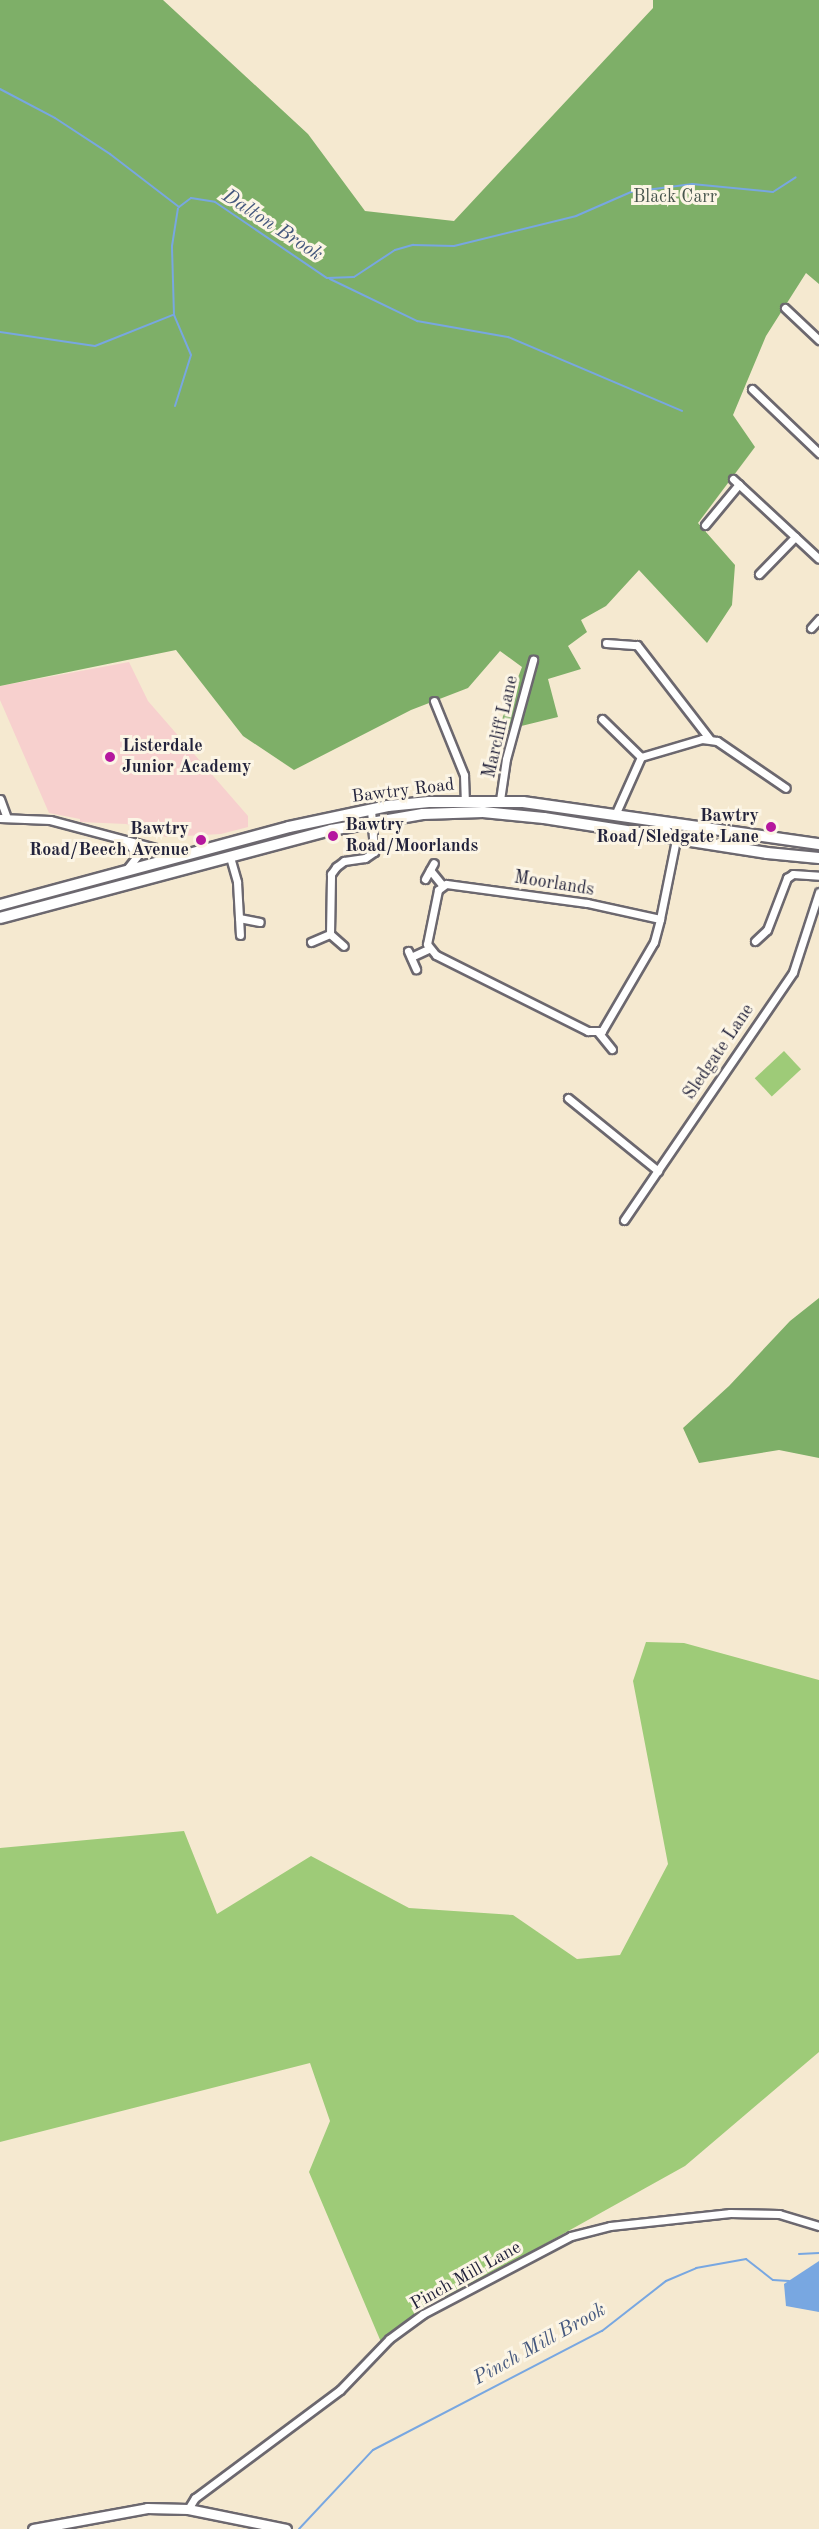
<!DOCTYPE html>
<style>
body{margin:0}
#map{position:relative;width:819px;height:2529px;overflow:hidden;background:#f5e9d0;font-family:"Old Standard TT",serif}
div>[style]{position:absolute}
[style*='--x']{left:calc(var(--x)*1px);top:calc(var(--y)*1px);width:calc(var(--w)*1px);rotate:calc(var(--a)*1deg)}
.built>*{inset:0;background:#f7d0ce}
.green>*{inset:0;background:#9ecb78;transform-origin:0 0}
.forest>*{inset:0;background:#7eaf68}
.water>*{inset:0;background:#78a7e1}
.stream>*{height:2px;margin:-1px;padding:0 1px;transform-origin:1px;border-radius:1px;background:#78a7e1}
.roads{filter:drop-shadow(2px 0 #6c686f) drop-shadow(-2px 0 #6c686f) drop-shadow(0 2px #6c686f) drop-shadow(0 -2px #6c686f)}
.minor>*{height:7px;margin:-3.5px;padding:0 3.5px;transform-origin:3.5px;border-radius:3.5px;background:#fff}
.secondary>*{height:9px;margin:-4.5px;padding:0 4.5px;transform-origin:4.5px;border-radius:4.5px;background:#fff}
.primary>*{height:10px;margin:-5px;padding:0 5px;transform-origin:5px;border-radius:5px;background:#fff}
.dots>*{width:16px;height:16px;translate:-50% -50%;box-sizing:border-box;border:3px solid #fcf5e5;border-radius:50%}
span{translate:-50% -50%;white-space:nowrap;text-align:center;line-height:1.15;-webkit-text-stroke:6px #fcf5e5;paint-order:stroke}
.park-label{font-size:18px;color:#47554d}
.street-label{font-size:18px;color:#22223b}
.poi-label{font-size:18px;color:#22223b;font-weight:700}
.left{translate:0 -50%;text-align:left}
.right{translate:-100% -50%;text-align:right}
.water-label{font-size:20px;color:#44577d;font-style:italic}
</style>
<div id="map">
<div class="built">
<i style="clip-path:polygon(129px 662px,148px 701px,248px 816px,248px 827px,221px 834px,166px 837px,126px 824px,80px 822px,80px 819px,49px 813px,0 700px,0 686px)"></i>
</div>
<div class="green">
<i style="left:784px;top:1051px;width:25px;height:40px;rotate:47deg"></i>
<i style="clip-path:polygon(646px 1642px,684px 1643px,819px 1680px,819px 2052px,685px 2166px,405px 2322px,381px 2342px,309px 2172px,330px 2121px,310px 2063px,0 2142px,0 1848px,184px 1831px,217px 1914px,311px 1856px,409px 1908px,513px 1915px,577px 1959px,620px 1955px,668px 1864px,633px 1681px)"></i>
</div>
<div class="forest">
<i style="clip-path:polygon(0 0,163px 0,308px 134px,365px 211px,454px 221px,653px 8px,653px 0,819px 0,819px 284px,806px 273px,766px 336px,733px 415px,755px 447px,698px 523px,735px 565px,732px 605px,707px 643px,639px 570px,606px 606px,581px 620px,587px 632px,568px 646px,581px 669px,548px 679px,558px 717px,497px 732px,522px 667px,500px 651px,468px 688px,411px 710px,294px 770px,243px 736px,176px 650px,0 686px)"></i>
<i style="clip-path:polygon(819px 1298px,819px 1458px,779px 1450px,699px 1463px,683px 1428px,729px 1386px,790px 1321px)"></i>
</div>
<div class="water">
<i style="clip-path:polygon(819px 2261px,819px 2312px,786px 2306px,784px 2284px)"></i>
</div>
<div class="stream">
<i style="--x:0;--y:89;--w:62;--a:27.8"></i>
<i style="--x:55;--y:118;--w:66;--a:33.2"></i>
<i style="--x:110;--y:154;--w:87;--a:37.5"></i>
<i style="--x:179;--y:207;--w:15;--a:-37"></i>
<i style="--x:191;--y:198;--w:24;--a:9"></i>
<i style="--x:215;--y:202;--w:135;--a:34.2"></i>
<i style="--x:327;--y:278;--w:27;--a:-2"></i>
<i style="--x:354;--y:277;--w:49;--a:-33.4"></i>
<i style="--x:395;--y:250;--w:19;--a:-16"></i>
<i style="--x:413;--y:245;--w:41;--a:1.4"></i>
<i style="--x:454;--y:246;--w:126;--a:-13.8"></i>
<i style="--x:576;--y:216;--w:60;--a:-23.6"></i>
<i style="--x:631;--y:192;--w:62;--a:-7.5"></i>
<i style="--x:692;--y:184;--w:81;--a:5.6"></i>
<i style="--x:773;--y:192;--w:27;--a:-33"></i>
<i style="--x:330;--y:279;--w:97;--a:25.8"></i>
<i style="--x:417;--y:321;--w:92;--a:10"></i>
<i style="--x:508;--y:337;--w:189;--a:23"></i>
<i style="--x:0;--y:332;--w:96;--a:8.4"></i>
<i style="--x:95;--y:346;--w:84;--a:-21.7"></i>
<i style="--x:175;--y:406;--w:53;--a:-72.6"></i>
<i style="--x:191;--y:355;--w:43;--a:-113"></i>
<i style="--x:174;--y:315;--w:69;--a:-91.7"></i>
<i style="--x:172;--y:246;--w:38;--a:-81"></i>
<i style="--x:799;--y:2254;--w:20;--a:-3"></i>
<i style="--x:299;--y:2529;--w:108;--a:-46.9"></i>
<i style="--x:373;--y:2450;--w:258;--a:-27.5"></i>
<i style="--x:602;--y:2331;--w:81;--a:-38"></i>
<i style="--x:666;--y:2281;--w:33;--a:-23"></i>
<i style="--x:696;--y:2268;--w:51;--a:-10.2"></i>
<i style="--x:746;--y:2259;--w:34;--a:38"></i>
<i style="--x:773;--y:2280;--w:16;--a:4"></i>
</div>
<div class="roads">
<div class="minor">
<i style="--x:785;--y:308;--w:47;--a:43.3"></i>
<i style="--x:752;--y:389;--w:93;--a:43.7"></i>
<i style="--x:733;--y:479;--w:117;--a:42.9"></i>
<i style="--x:705;--y:525;--w:53;--a:-50.3"></i>
<i style="--x:759;--y:574;--w:52;--a:-45.8"></i>
<i style="--x:811;--y:628;--w:12;--a:-48"></i>
<i style="--x:606;--y:643;--w:31;--a:4"></i>
<i style="--x:637;--y:645;--w:118;--a:52.3"></i>
<i style="--x:434;--y:701;--w:80;--a:67.9"></i>
<i style="--x:464;--y:775;--w:25;--a:88"></i>
<i style="--x:602;--y:719;--w:54;--a:44.3"></i>
<i style="--x:0;--y:799;--w:20;--a:70"></i>
<i style="--x:500;--y:800;--w:41;--a:-81.7"></i>
<i style="--x:506;--y:759;--w:103;--a:-74.7"></i>
<i style="--x:615;--y:815;--w:64;--a:-65.9"></i>
<i style="--x:641;--y:757;--w:64;--a:-16.4"></i>
<i style="--x:702;--y:739;--w:15;--a:8"></i>
<i style="--x:717;--y:741;--w:83;--a:34.3"></i>
<i style="--x:0;--y:818;--w:50;--a:2.3"></i>
<i style="--x:50;--y:820;--w:132;--a:14.9"></i>
<i style="--x:230;--y:857;--w:26;--a:74"></i>
<i style="--x:237;--y:882;--w:53;--a:86.8"></i>
<i style="--x:127;--y:869;--w:16;--a:-52"></i>
<i style="--x:137;--y:856;--w:17;--a:-123"></i>
<i style="--x:430;--y:870;--w:19;--a:51"></i>
<i style="--x:425;--y:879;--w:18;--a:-61"></i>
<i style="--x:239;--y:918;--w:21;--a:11"></i>
<i style="--x:660;--y:919;--w:75;--a:-167.6"></i>
<i style="--x:587;--y:903;--w:142;--a:-172.3"></i>
<i style="--x:446;--y:884;--w:10;--a:143"></i>
<i style="--x:438;--y:890;--w:55;--a:101.5"></i>
<i style="--x:427;--y:944;--w:14;--a:51"></i>
<i style="--x:436;--y:955;--w:170;--a:26.6"></i>
<i style="--x:588;--y:1031;--w:14;--a:0"></i>
<i style="--x:602;--y:1031;--w:103;--a:-59.7"></i>
<i style="--x:654;--y:942;--w:24;--a:-75"></i>
<i style="--x:660;--y:919;--w:81;--a:-78.6"></i>
<i style="--x:676;--y:840;--w:22;--a:-133"></i>
<i style="--x:330;--y:934;--w:18;--a:41"></i>
<i style="--x:755;--y:941;--w:16;--a:-43"></i>
<i style="--x:767;--y:930;--w:56;--a:-69"></i>
<i style="--x:787;--y:878;--w:7;--a:-34"></i>
<i style="--x:793;--y:874;--w:26;--a:4"></i>
<i style="--x:311;--y:942;--w:21;--a:-23"></i>
<i style="--x:330;--y:934;--w:60;--a:-89"></i>
<i style="--x:331;--y:874;--w:9;--a:-54"></i>
<i style="--x:336;--y:867;--w:10;--a:-37"></i>
<i style="--x:344;--y:861;--w:21;--a:-8"></i>
<i style="--x:365;--y:858;--w:11;--a:-34"></i>
<i style="--x:374;--y:852;--w:43;--a:-94"></i>
<i style="--x:408;--y:951;--w:20;--a:66"></i>
<i style="--x:411;--y:957;--w:19;--a:-25"></i>
<i style="--x:598;--y:1032;--w:22;--a:51"></i>
<i style="--x:568;--y:1098;--w:116;--a:39"></i>
<i style="--x:624;--y:1220;--w:300;--a:-55.7"></i>
<i style="--x:793;--y:972;--w:84;--a:-72"></i>
<i style="--x:188;--y:2509;--w:13;--a:-58"></i>
<i style="--x:195;--y:2498;--w:181;--a:-36.7"></i>
<i style="--x:340;--y:2390;--w:71;--a:-46.1"></i>
<i style="--x:389;--y:2339;--w:42;--a:-36.3"></i>
<i style="--x:423;--y:2314;--w:167;--a:-27.8"></i>
<i style="--x:571;--y:2236;--w:40;--a:-14.4"></i>
<i style="--x:610;--y:2226;--w:121;--a:-6.2"></i>
<i style="--x:730;--y:2213;--w:49;--a:1.2"></i>
<i style="--x:779;--y:2214;--w:42;--a:16.7"></i>
</div>
<div class="secondary">
<i style="--x:33;--y:2529;--w:116;--a:-10.4"></i>
<i style="--x:147;--y:2508;--w:41;--a:1.4"></i>
<i style="--x:188;--y:2509;--w:100;--a:11.5"></i>
</div>
<div class="primary">
<i style="--x:0;--y:905;--w:299;--a:-15.1"></i>
<i style="--x:289;--y:827;--w:101;--a:-12"></i>
<i style="--x:388;--y:806;--w:41;--a:-5.6"></i>
<i style="--x:429;--y:802;--w:94;--a:0"></i>
<i style="--x:523;--y:802;--w:299;--a:8.1"></i>
<i style="--x:0;--y:918;--w:342;--a:-14.9"></i>
<i style="--x:331;--y:830;--w:93;--a:-9.9"></i>
<i style="--x:423;--y:814;--w:60;--a:-1.9"></i>
<i style="--x:483;--y:812;--w:61;--a:5.6"></i>
<i style="--x:544;--y:818;--w:226;--a:8.9"></i>
<i style="--x:767;--y:853;--w:52;--a:5.5"></i>
</div>
</div>
<div class="dots">
<i style="left:110px;top:757px;background:#b5179e"></i>
<i style="left:771px;top:827px;background:#b5179e"></i>
<i style="left:333px;top:836px;background:#b5179e"></i>
<i style="left:201px;top:840px;background:#b5179e"></i>
</div>
<div class="park-label">
<span style="left:675px;top:197px">Black Carr</span>
</div>
<div class="street-label">
<span style="left:501px;top:727px;rotate:-77deg">Marcliff Lane</span>
<span style="left:403px;top:791px;rotate:-7deg">Bawtry Road</span>
<span style="left:554px;top:884px;rotate:9deg">Moorlands</span>
<span style="left:719px;top:1052px;rotate:-56deg">Sledgate Lane</span>
<span style="left:466px;top:2276px;rotate:-29deg">Pinch Mill Lane</span>
</div>
<div class="poi-label">
<span class="left" style="left:122px;top:757px">Listerdale<br>Junior Academy</span>
<span class="right" style="left:759px;top:827px">Bawtry<br>Road/Sledgate Lane</span>
<span class="left" style="left:345px;top:836px">Bawtry<br>Road/Moorlands</span>
<span class="right" style="left:189px;top:840px">Bawtry<br>Road/Beech Avenue</span>
</div>
<div class="water-label">
<span style="left:272px;top:226px;rotate:33deg">Dalton Brook</span>
<span style="left:540px;top:2345px;rotate:-29deg">Pinch Mill Brook</span>
</div>
</div>
